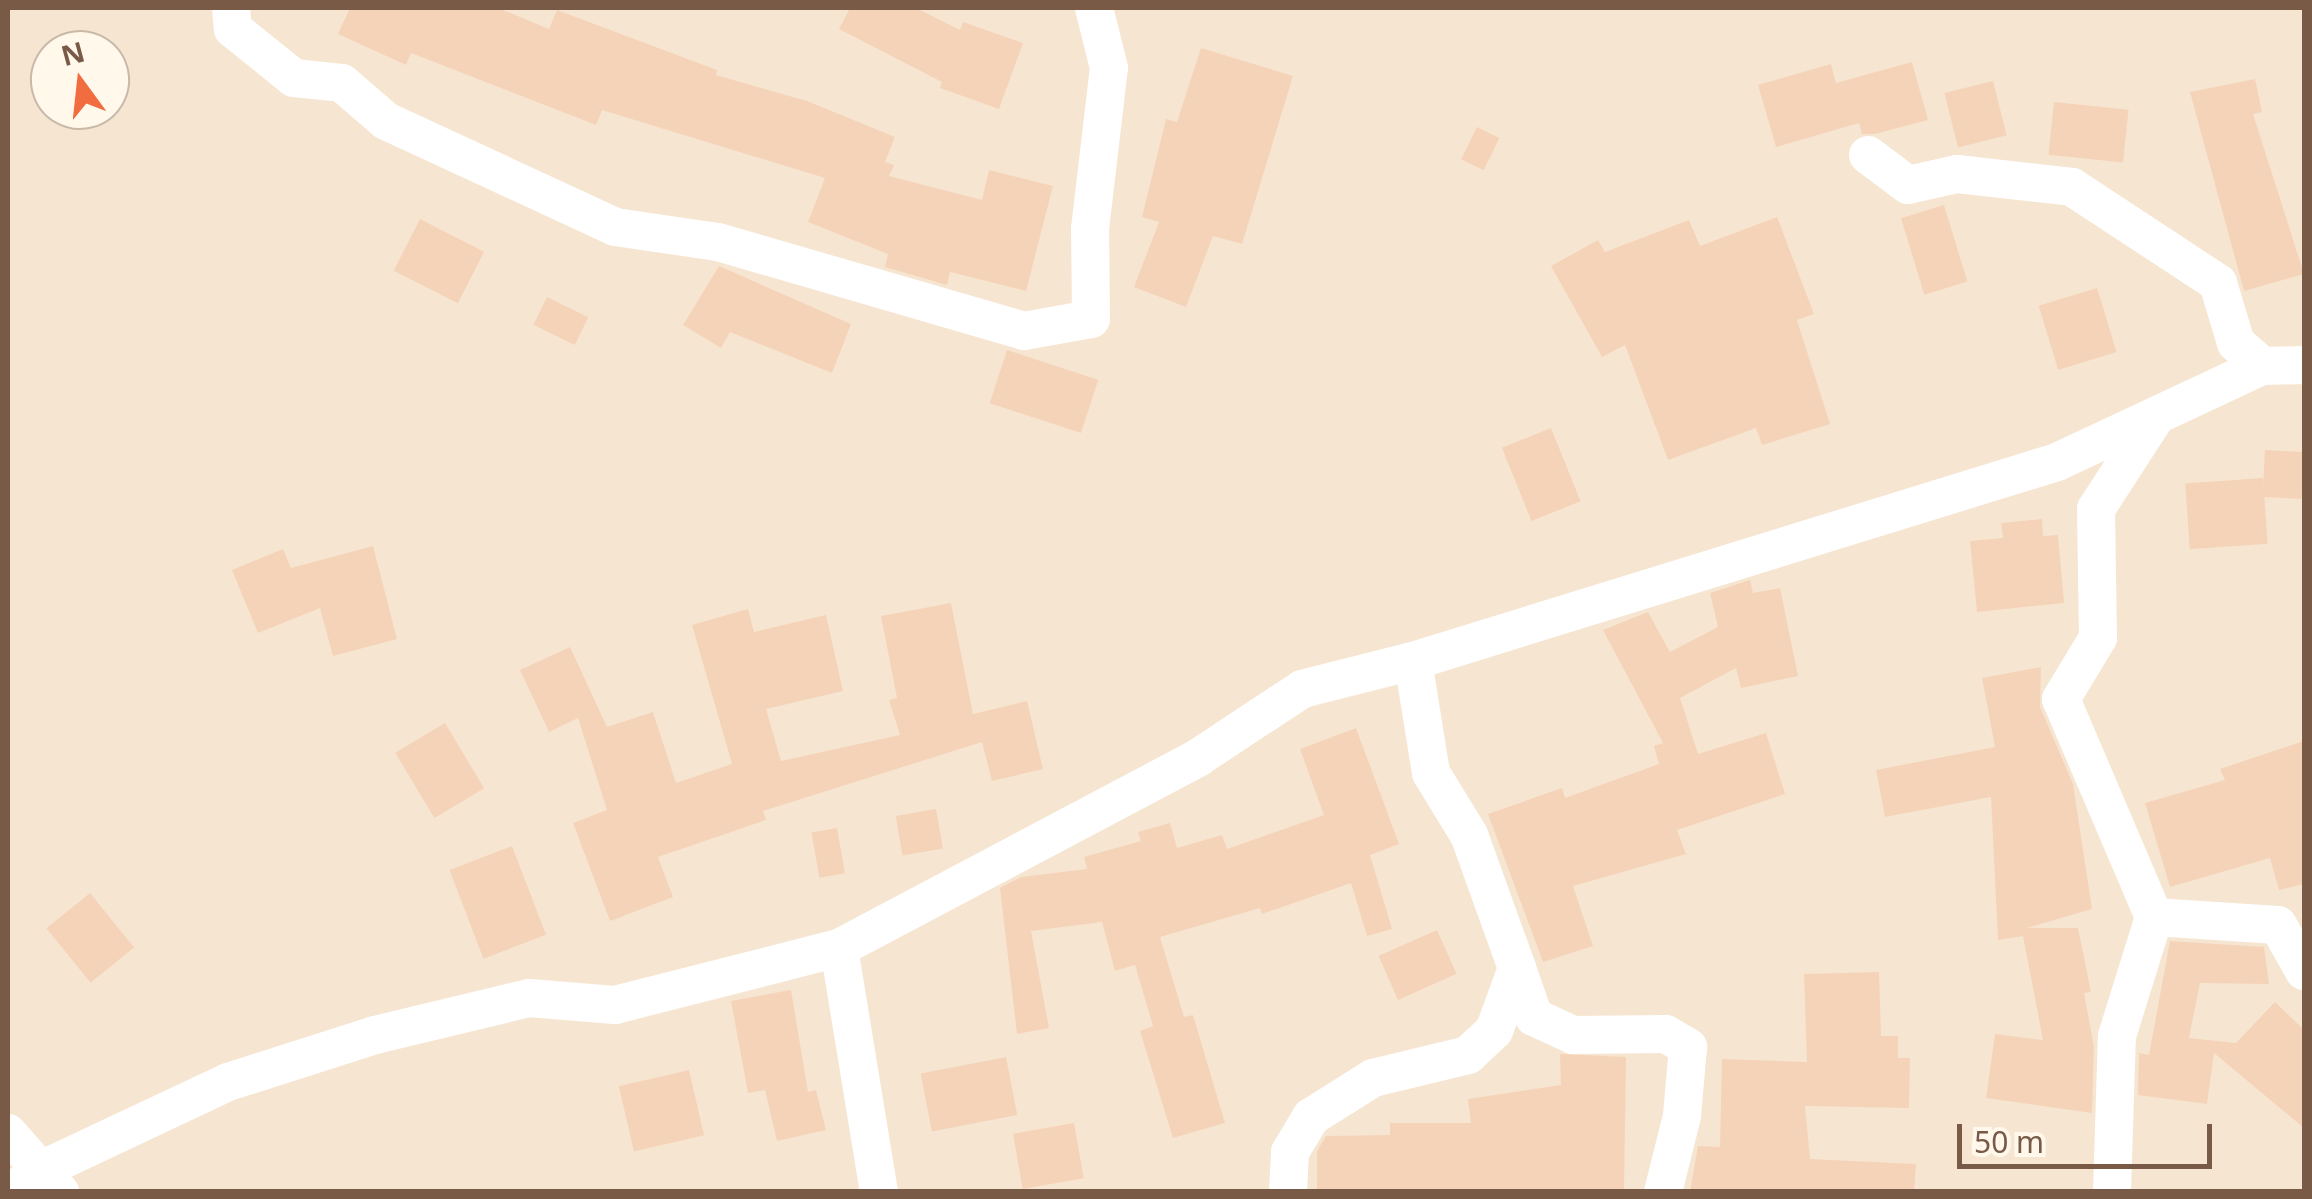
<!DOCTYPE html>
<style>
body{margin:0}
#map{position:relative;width:2312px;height:1199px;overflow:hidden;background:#fef4e3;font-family:"Noto Sans",sans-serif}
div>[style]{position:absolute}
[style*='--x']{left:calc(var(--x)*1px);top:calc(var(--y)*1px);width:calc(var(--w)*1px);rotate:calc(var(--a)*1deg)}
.residential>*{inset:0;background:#f6e6d1}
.building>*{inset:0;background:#f5d3b9;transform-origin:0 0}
.minor>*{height:38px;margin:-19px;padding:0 19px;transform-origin:19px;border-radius:19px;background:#fff}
span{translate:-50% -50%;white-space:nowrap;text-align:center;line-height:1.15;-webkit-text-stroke:8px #fff8eb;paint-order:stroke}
.frame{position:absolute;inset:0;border:10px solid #785a47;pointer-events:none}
.north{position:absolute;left:30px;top:30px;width:100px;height:100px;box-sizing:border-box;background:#fff8eb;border:2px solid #c9b9a9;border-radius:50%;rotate:345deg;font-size:28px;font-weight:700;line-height:40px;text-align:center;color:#785a47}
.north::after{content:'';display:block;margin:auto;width:35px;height:45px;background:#f16c3f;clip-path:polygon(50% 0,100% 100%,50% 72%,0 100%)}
.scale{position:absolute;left:1957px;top:1124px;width:255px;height:45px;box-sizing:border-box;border:5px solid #785a47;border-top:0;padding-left:12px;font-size:30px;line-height:35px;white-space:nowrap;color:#785a47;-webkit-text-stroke:8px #fff8eb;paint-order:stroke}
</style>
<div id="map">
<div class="residential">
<i style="clip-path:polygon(evenodd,8px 8px,2304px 8px,2304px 1191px,8px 1191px,8px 8px,50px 50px,110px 50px,110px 110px,50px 110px,50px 50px)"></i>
</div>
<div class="building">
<i style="clip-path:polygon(350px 8px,498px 8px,549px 29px,557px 10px,717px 70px,716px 75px,807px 101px,895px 137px,885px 162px,894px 165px,889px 176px,982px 200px,989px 170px,1053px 186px,1026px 291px,950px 272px,947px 285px,885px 267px,888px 254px,808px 222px,825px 178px,602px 110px,596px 125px,411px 53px,406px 65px,338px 34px)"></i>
<i style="clip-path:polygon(850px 8px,916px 8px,960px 30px,963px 22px,1023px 43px,999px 109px,940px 88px,942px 82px,839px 29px)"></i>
<i style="clip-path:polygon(1201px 48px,1293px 76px,1242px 244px,1213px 236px,1186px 307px,1134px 287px,1159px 222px,1142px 217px,1166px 119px,1177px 122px)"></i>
<i style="clip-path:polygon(1912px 62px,1928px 120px,1875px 134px,1862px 134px,1859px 123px,1776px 147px,1758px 85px,1831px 64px,1836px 83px)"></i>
<i style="clip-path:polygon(2255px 79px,2262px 112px,2253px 114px,2304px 274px,2244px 291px,2190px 92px)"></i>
<i style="left:1993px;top:81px;width:56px;height:50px;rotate:76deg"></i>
<i style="left:2054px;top:102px;width:75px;height:53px;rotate:6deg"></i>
<i style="left:1477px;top:127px;width:25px;height:36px;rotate:26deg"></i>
<i style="left:1944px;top:205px;width:80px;height:45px;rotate:73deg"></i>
<i style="clip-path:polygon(1777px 217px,1814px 314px,1797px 320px,1830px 424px,1762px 445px,1756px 428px,1668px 460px,1625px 345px,1602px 357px,1551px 266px,1598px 240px,1605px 252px,1689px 220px,1700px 246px)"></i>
<i style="left:420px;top:219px;width:72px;height:58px;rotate:27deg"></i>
<i style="clip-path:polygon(719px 266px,851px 324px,832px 373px,730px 332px,721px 348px,683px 325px)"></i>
<i style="left:2097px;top:288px;width:67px;height:61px;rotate:73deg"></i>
<i style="left:547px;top:297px;width:46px;height:31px;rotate:26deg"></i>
<i style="left:1007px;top:350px;width:96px;height:56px;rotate:18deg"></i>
<i style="left:1551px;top:428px;width:79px;height:53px;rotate:68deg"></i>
<i style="left:2265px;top:450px;width:39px;height:47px;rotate:3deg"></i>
<i style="left:2263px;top:478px;width:66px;height:78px;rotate:86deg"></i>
<i style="clip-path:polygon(2042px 519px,2043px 536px,2058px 535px,2064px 603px,1977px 612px,1970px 541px,2003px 538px,2001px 523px)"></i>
<i style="clip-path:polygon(373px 546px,397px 639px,333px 656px,320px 608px,258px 633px,232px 570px,283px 549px,291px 568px)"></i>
<i style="clip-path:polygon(1750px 580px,1753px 593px,1780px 588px,1798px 676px,1741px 688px,1736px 668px,1680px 698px,1698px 754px,1766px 733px,1785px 794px,1677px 830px,1686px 854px,1573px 886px,1593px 946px,1543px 962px,1488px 814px,1562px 788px,1565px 798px,1659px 764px,1654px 746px,1663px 743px,1603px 630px,1648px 612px,1670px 652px,1718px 627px,1710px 593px)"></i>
<i style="clip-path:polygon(951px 603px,973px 714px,1027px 701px,1043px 769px,992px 781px,982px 742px,763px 811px,766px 820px,658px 857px,673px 897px,610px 921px,573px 823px,607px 810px,578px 718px,549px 732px,520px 670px,570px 647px,607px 727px,653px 712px,676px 783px,732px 764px,692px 625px,748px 609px,754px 632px,826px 615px,843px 691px,766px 709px,781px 761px,900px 735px,889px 700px,897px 698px,881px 616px)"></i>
<i style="clip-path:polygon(2041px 667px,2040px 707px,2073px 784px,2092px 909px,2027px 928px,2078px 928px,2091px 992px,2084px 993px,2094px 1047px,2092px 1113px,1986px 1098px,1995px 1034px,2043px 1040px,2023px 936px,1998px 940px,1991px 797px,1885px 817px,1876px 770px,1995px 747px,1982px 678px)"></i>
<i style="left:445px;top:723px;width:76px;height:58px;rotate:59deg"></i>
<i style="clip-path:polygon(1356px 728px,1399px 844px,1370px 855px,1392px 929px,1367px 936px,1351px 883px,1262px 914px,1260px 908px,1160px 937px,1184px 1017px,1193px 1015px,1225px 1123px,1173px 1138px,1140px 1031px,1153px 1026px,1135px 965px,1115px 971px,1102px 922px,1031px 931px,1049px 1028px,1017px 1034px,1000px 888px,1021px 877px,1087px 869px,1084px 857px,1141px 841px,1138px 832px,1170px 823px,1177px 848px,1222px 835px,1227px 849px,1324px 815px,1300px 749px)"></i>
<i style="clip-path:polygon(2304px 741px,2304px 884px,2279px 890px,2270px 858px,2170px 887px,2145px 803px,2225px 780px,2220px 769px)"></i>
<i style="left:936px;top:809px;width:40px;height:41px;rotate:80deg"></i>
<i style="left:837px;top:828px;width:46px;height:26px;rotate:80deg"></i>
<i style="left:512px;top:846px;width:95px;height:67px;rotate:69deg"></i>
<i style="left:90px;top:893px;width:70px;height:56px;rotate:51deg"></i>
<i style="left:1437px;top:930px;width:48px;height:64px;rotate:66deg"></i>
<i style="clip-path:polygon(2170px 941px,2264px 947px,2269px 984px,2200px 983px,2189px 1038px,2236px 1043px,2275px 1002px,2304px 1030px,2304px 1128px,2214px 1053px,2207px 1104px,2138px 1095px,2139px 1053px,2149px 1055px)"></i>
<i style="clip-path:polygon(1879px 972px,1881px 1036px,1898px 1036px,1898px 1058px,1910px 1058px,1909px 1108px,1805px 1106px,1810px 1159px,1916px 1164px,1914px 1192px,1690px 1192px,1698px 1146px,1720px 1147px,1722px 1059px,1807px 1062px,1804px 974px)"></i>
<i style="clip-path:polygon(791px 990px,808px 1092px,816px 1090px,826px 1130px,777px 1141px,765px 1090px,748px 1093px,731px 1001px)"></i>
<i style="clip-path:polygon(1560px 1054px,1626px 1057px,1624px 1192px,1317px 1192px,1317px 1151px,1326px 1136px,1390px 1135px,1390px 1123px,1471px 1123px,1468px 1099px,1561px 1085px)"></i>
<i style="left:1006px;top:1057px;width:59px;height:87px;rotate:79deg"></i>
<i style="left:689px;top:1070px;width:67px;height:72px;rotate:77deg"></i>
<i style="left:1074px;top:1123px;width:56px;height:62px;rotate:80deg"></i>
</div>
<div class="minor">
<i style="--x:231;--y:8;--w:21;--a:85"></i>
<i style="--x:233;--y:29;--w:78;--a:38.8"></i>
<i style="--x:294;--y:78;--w:48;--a:5.9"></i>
<i style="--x:342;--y:83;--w:58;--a:40.8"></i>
<i style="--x:386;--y:121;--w:252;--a:24.8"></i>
<i style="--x:615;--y:227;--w:104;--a:8.3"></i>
<i style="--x:718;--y:242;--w:319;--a:16.2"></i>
<i style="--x:1024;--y:331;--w:68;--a:-10.2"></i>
<i style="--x:1091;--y:319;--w:90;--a:-90.6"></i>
<i style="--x:1090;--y:229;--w:162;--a:-83.3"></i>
<i style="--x:1109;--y:68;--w:62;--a:-104"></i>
<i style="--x:1868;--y:155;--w:50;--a:36.9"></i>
<i style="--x:1908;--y:185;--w:50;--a:-12.7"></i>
<i style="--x:1957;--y:174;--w:116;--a:6.4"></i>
<i style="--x:2072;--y:187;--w:175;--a:33.3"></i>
<i style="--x:2218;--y:283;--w:63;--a:73.3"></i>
<i style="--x:2236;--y:343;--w:35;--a:41"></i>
<i style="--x:2154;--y:917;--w:124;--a:3.7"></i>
<i style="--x:2278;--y:925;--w:53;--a:60.5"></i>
<i style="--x:839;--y:948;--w:247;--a:80.7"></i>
<i style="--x:1517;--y:968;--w:52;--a:70.9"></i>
<i style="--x:1534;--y:1017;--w:43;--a:24.8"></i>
<i style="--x:1573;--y:1035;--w:93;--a:-0.6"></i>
<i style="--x:1666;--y:1034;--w:26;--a:31"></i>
<i style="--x:1688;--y:1047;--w:69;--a:95"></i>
<i style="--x:1682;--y:1116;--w:78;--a:104"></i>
<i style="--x:8;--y:1133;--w:79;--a:48.6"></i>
<i style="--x:11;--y:1192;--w:37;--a:-36"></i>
<i style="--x:41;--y:1170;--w:207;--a:-25.2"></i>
<i style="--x:228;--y:1082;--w:154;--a:-17.7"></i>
<i style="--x:375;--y:1035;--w:158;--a:-13.5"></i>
<i style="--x:529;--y:998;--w:86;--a:4.7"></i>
<i style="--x:615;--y:1005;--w:231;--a:-14.3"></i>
<i style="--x:839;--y:948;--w:408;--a:-27.9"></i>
<i style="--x:1199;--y:757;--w:123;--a:-33.4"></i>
<i style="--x:1302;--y:689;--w:114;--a:-14.2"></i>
<i style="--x:1413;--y:661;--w:674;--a:-17.17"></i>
<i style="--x:2057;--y:462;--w:226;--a:-25.1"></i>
<i style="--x:2262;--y:366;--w:42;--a:-1.4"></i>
<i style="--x:1288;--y:1192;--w:40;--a:-87.1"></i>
<i style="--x:1290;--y:1152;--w:41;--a:-59"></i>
<i style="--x:1311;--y:1117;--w:73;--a:-32.2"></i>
<i style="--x:1373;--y:1078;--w:98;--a:-13.6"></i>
<i style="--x:1468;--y:1055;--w:35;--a:-43"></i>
<i style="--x:1494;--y:1031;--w:67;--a:-69.9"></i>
<i style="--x:1517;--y:968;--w:141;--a:-109.8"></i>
<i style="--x:1469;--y:835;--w:73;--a:-121.5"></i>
<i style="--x:1431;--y:773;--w:113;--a:-99.1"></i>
<i style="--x:2112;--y:1192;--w:156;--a:-88.2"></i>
<i style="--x:2117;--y:1036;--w:125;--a:-72.7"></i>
<i style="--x:2154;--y:917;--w:237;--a:-113.1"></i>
<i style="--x:2061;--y:699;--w:71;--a:-58.8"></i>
<i style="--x:2098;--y:638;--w:129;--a:-90.9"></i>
<i style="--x:2096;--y:509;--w:105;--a:-57.1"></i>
</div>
<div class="frame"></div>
<div class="north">N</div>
<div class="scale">50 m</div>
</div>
